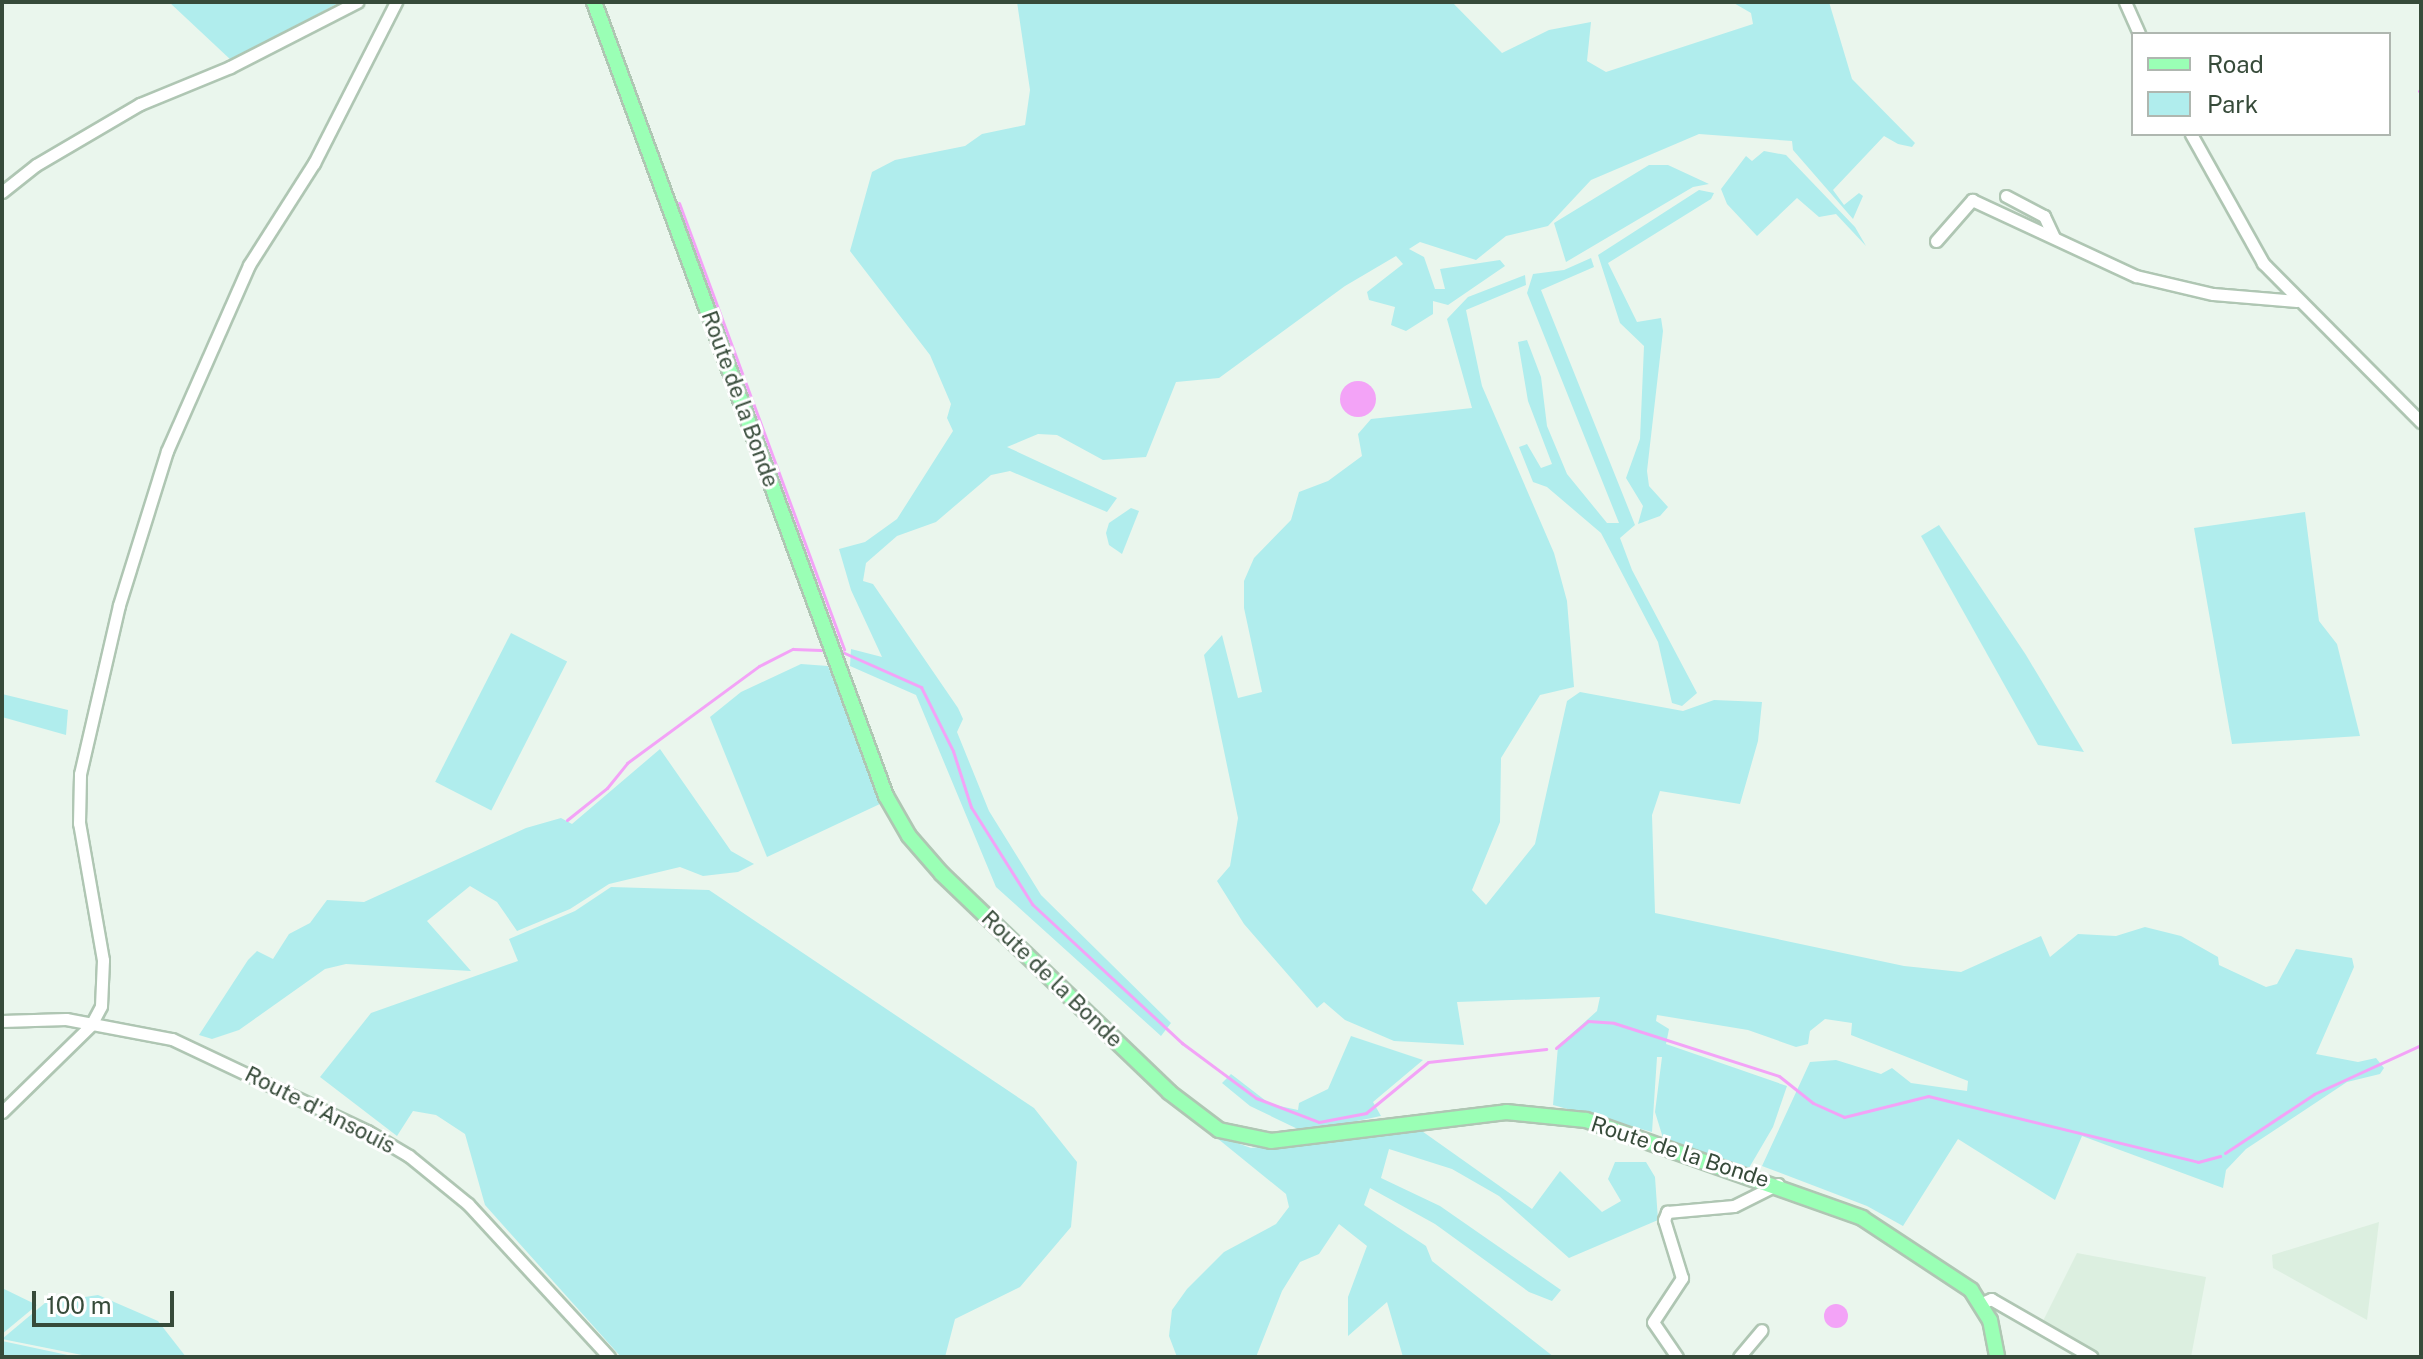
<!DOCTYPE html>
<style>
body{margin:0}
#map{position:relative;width:2423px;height:1359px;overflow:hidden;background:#eaf6ed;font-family:"Public Sans",sans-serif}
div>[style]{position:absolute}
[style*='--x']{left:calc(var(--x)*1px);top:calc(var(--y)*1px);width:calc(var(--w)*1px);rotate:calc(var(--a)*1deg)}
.residential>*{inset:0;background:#dcefe0}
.green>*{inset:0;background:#b0eded;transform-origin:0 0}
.water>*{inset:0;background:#f3a3f7}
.round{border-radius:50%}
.stream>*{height:3px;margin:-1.5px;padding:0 1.5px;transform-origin:1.5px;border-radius:1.5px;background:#f3a3f7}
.roads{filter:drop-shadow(2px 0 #afc6b3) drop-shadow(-2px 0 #afc6b3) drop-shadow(0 2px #afc6b3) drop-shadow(0 -2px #afc6b3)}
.minor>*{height:11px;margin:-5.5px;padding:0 5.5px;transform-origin:5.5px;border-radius:5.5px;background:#fff}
.major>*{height:14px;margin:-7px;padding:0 7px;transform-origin:7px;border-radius:7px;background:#9affb5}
span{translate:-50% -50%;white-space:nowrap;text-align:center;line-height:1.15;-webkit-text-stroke:6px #fff;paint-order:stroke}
.street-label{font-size:22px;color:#374b3a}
.frame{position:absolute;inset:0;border:4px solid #374b3a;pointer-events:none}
.legend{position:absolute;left:2131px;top:32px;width:260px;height:104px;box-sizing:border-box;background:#fff;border:2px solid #afb7b0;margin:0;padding:10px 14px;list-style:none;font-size:24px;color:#374b3a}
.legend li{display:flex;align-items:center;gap:16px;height:40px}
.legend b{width:40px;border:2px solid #afb7b0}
.scale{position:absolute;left:32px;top:1291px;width:142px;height:36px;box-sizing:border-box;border:4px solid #374b3a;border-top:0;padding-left:10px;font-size:24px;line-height:28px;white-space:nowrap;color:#374b3a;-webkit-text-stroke:6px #fff;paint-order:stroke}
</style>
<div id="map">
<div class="residential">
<i style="clip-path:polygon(2379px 1222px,2367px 1320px,2273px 1268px,2272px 1255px)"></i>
<i style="clip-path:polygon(2077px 1253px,2206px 1277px,2191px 1357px,2104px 1357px,2042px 1323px)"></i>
</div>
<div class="green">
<i style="clip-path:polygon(169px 2px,340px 2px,232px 61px)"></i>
<i style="clip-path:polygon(1017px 2px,1452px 2px,1502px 53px,1549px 30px,1591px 22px,1587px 61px,1606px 72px,1753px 24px,1751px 13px,1732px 2px,1829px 2px,1852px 79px,1915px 143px,1912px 147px,1898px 144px,1884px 136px,1833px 190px,1844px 205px,1859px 193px,1863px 196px,1853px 219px,1793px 150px,1792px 141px,1699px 134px,1591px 180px,1548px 226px,1506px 236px,1476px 260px,1420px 242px,1409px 249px,1424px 257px,1435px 289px,1445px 289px,1440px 269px,1500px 260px,1505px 266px,1448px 305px,1433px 301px,1433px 314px,1406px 331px,1391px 325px,1395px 307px,1369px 300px,1367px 292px,1403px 264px,1396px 256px,1345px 286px,1219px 378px,1176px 382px,1146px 457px,1103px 460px,1057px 435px,1038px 434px,1007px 447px,1117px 498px,1107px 512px,1010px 471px,991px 475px,936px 522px,897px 536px,866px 563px,863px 581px,873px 584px,958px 708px,963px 719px,957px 732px,989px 811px,1041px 895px,1171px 1023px,1161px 1036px,996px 887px,916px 695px,850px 666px,851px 649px,882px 657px,851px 590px,839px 549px,865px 542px,897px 519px,953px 431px,947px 418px,951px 404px,930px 355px,850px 251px,872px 172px,895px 160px,965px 146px,982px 134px,1025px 125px,1030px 90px)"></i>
<i style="clip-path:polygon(1764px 151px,1786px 155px,1855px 227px,1866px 246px,1836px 214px,1819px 217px,1797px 198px,1757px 236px,1727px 204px,1721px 189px,1746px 156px,1752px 161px)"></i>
<i style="clip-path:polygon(1649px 165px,1668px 165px,1709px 184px,1693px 187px,1566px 262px,1554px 223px)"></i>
<i style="clip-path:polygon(1699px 190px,1714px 193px,1711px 199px,1608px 263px,1637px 322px,1661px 318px,1663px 331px,1647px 471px,1649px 486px,1668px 507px,1660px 516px,1638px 524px,1643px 506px,1626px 478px,1640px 439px,1644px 346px,1620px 323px,1598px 255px)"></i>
<i style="clip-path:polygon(1591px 258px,1594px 267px,1541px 290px,1635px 525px,1620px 538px,1632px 570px,1697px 693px,1682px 706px,1672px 703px,1658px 642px,1601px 533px,1547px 487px,1533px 482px,1519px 447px,1527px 444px,1541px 468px,1552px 464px,1528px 401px,1518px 342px,1527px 340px,1541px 377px,1547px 426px,1567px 474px,1607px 523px,1619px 523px,1527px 293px,1533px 274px,1564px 270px)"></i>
<i style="clip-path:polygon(1525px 275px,1526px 285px,1466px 310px,1482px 386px,1554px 553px,1567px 601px,1574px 687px,1540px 695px,1501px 758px,1500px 822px,1472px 890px,1486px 905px,1535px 844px,1567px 701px,1580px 692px,1683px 711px,1714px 700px,1762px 702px,1758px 741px,1740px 804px,1660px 791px,1652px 815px,1655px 913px,1904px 966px,1961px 972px,2041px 936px,2050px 957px,2078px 934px,2116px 936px,2145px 927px,2181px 936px,2218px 957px,2219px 965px,2266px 987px,2277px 984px,2296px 949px,2352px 958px,2354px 967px,2316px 1054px,2358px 1062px,2376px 1058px,2384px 1068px,2380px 1074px,2347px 1082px,2246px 1149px,2226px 1170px,2223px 1188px,2082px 1136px,2055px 1200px,1958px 1139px,1903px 1226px,1867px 1206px,1762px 1166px,1810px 1062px,1836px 1060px,1881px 1074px,1892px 1068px,1911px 1083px,1967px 1091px,1968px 1081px,1851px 1035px,1852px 1023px,1825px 1019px,1810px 1031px,1808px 1044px,1796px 1047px,1748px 1030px,1657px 1015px,1656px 1021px,1669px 1029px,1666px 1044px,1787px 1086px,1773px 1127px,1749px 1168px,1663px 1138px,1655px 1112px,1662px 1057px,1657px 1057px,1652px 1132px,1553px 1105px,1558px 1046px,1597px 1011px,1600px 997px,1457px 1002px,1464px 1045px,1394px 1041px,1345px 1020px,1324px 1002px,1317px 1008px,1244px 924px,1217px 881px,1230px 866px,1238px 818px,1204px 655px,1222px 635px,1238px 698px,1262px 692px,1244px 608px,1244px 581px,1254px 558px,1291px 520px,1299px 492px,1328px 481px,1362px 456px,1358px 434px,1371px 419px,1472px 408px,1447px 319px,1468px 297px)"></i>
<i style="clip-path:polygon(1131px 508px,1139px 511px,1122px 554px,1109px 545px,1106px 533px,1109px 523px)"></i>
<i style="clip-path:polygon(2305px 512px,2319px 621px,2337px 644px,2360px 736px,2232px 744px,2194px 528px)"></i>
<i style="clip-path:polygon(1939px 525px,2026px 655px,2084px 752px,2038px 745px,1921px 536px)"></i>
<i style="left:511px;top:633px;width:63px;height:167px;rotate:27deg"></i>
<i style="clip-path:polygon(801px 664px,828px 666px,882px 803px,767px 857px,710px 717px,741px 692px)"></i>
<i style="clip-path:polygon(2px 694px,68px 710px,66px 735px,2px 717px)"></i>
<i style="clip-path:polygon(660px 749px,731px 851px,754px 864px,738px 872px,703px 876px,680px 867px,609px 884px,570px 909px,517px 931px,497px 902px,470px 886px,427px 921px,471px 971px,346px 964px,325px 969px,239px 1030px,212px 1039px,199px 1035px,248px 960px,257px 951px,273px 959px,289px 934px,310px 923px,327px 900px,364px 902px,526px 828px,561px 818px,572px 824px)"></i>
<i style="clip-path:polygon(611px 887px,709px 890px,1034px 1108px,1077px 1162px,1071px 1227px,1020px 1287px,955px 1319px,945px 1357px,621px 1357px,485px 1205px,465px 1134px,436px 1115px,413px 1111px,397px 1136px,320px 1077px,371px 1013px,518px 961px,509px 939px,575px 911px)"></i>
<i style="clip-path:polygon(1351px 1036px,1423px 1060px,1373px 1102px,1381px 1116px,1304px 1132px,1250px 1106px,1222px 1083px,1231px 1074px,1270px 1104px,1298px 1110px,1299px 1103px,1328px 1089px)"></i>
<i style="clip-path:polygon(1419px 1129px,1532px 1209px,1560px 1171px,1602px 1212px,1621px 1201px,1608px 1179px,1615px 1162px,1646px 1162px,1655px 1177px,1658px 1220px,1569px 1258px,1499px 1196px,1452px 1169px,1389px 1149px,1381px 1178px,1440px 1206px,1561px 1290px,1552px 1301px,1529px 1292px,1435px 1224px,1370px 1188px,1364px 1205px,1426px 1246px,1432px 1261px,1554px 1357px,1403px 1357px,1387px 1302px,1348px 1336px,1348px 1297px,1367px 1246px,1339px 1224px,1319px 1254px,1300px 1262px,1282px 1291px,1256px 1357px,1177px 1357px,1169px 1336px,1172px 1310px,1187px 1289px,1224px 1252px,1276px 1224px,1289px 1207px,1286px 1194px,1212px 1134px,1251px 1148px)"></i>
<i style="clip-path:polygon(2px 1288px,37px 1305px,2px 1334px)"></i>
<i style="clip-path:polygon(98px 1295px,158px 1321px,186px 1357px,92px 1357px,2px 1339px,45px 1303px)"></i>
<i style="clip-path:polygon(2px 1341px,77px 1357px,2px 1357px)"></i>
</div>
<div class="water">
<i class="round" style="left:1340px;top:381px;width:36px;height:36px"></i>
<i class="round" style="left:1824px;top:1304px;width:24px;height:24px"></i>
</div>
<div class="stream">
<i style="--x:2419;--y:91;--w:4;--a:-56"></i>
<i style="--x:679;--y:203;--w:476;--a:69.7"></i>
<i style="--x:840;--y:651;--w:89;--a:24"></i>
<i style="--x:921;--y:687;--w:72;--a:63.4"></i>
<i style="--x:953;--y:751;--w:59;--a:72.2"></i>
<i style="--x:971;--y:807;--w:115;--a:57.8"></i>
<i style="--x:1032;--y:904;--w:205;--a:42.8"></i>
<i style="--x:1182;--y:1043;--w:92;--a:36.6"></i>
<i style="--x:1256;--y:1098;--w:67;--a:20.9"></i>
<i style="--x:1319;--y:1122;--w:48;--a:-10.8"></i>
<i style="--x:1366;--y:1113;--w:80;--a:-39.4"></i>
<i style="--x:1428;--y:1062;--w:119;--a:-6.3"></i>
<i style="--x:567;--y:820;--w:51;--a:-38.7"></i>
<i style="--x:607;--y:788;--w:32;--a:-51"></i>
<i style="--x:627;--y:763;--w:164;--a:-36.3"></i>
<i style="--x:759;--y:666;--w:38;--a:-27"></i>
<i style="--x:793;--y:649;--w:35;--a:2"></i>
<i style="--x:1556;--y:1048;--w:42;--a:-40.2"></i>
<i style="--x:1588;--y:1021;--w:26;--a:4"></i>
<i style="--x:1614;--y:1023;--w:173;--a:17.8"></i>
<i style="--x:1779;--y:1076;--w:43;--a:38.5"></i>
<i style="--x:1813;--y:1103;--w:34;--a:24"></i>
<i style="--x:1844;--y:1117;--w:87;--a:-14"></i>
<i style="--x:1928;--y:1096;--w:278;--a:13.7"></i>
<i style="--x:2198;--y:1162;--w:23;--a:-15"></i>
<i style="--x:2225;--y:1153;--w:107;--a:-33.5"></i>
<i style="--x:2314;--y:1094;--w:118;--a:-24.6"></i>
</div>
<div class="roads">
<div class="minor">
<i style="--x:2125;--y:2;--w:35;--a:66"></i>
<i style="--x:2191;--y:134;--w:148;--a:60.8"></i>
<i style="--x:2263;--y:263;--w:224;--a:45.2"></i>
<i style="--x:2;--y:192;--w:43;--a:-38.5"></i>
<i style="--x:36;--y:165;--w:121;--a:-30.4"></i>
<i style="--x:140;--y:104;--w:97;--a:-22.3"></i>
<i style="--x:230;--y:67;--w:143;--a:-27.1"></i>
<i style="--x:2006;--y:196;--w:43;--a:27.8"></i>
<i style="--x:2044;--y:216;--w:23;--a:65"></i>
<i style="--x:1936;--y:241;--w:55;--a:-48.7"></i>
<i style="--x:1972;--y:200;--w:181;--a:24.9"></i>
<i style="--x:2136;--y:276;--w:79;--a:13.2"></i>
<i style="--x:2213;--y:294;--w:84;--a:4.8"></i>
<i style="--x:2;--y:1021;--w:64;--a:-1.8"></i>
<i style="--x:66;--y:1019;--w:108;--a:10.7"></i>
<i style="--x:172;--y:1039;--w:216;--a:25.3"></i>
<i style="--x:367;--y:1131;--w:49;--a:30.8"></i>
<i style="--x:409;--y:1156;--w:76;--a:39.1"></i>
<i style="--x:468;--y:1204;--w:208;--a:47.3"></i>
<i style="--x:2;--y:1112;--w:124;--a:-44.3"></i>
<i style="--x:91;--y:1025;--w:21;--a:-62"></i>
<i style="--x:101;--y:1006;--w:46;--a:-87.5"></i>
<i style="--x:103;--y:960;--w:139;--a:-99.9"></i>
<i style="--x:79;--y:823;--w:49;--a:-88.8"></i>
<i style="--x:80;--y:774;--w:173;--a:-77"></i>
<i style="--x:119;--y:605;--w:161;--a:-72.7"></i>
<i style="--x:167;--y:451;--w:203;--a:-66.2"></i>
<i style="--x:249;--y:265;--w:121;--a:-57.5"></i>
<i style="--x:314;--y:163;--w:181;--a:-63"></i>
<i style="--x:1982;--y:1303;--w:10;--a:-24"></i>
<i style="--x:1991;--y:1299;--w:116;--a:29.9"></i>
<i style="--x:1677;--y:1357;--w:42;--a:-124.4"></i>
<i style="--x:1653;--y:1322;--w:53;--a:-56.6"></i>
<i style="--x:1682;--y:1278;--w:61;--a:-107.2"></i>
<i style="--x:1664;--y:1220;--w:9;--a:-69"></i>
<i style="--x:1667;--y:1212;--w:67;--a:-5.1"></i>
<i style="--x:1734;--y:1206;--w:49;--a:-26.6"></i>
<i style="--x:1739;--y:1357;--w:35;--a:-50"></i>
</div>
<div class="major">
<i style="--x:594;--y:2;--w:846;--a:69.81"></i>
<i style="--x:886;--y:796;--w:46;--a:60.1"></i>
<i style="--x:909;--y:836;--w:50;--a:49"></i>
<i style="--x:942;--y:874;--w:315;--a:43.8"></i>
<i style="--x:1169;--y:1092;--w:63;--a:37.2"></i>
<i style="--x:1219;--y:1130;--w:53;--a:11.9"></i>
<i style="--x:1271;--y:1141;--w:237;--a:-7"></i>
<i style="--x:1506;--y:1112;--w:80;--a:5.7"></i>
<i style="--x:1586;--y:1120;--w:293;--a:19.5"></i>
<i style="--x:1862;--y:1218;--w:131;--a:33.4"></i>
<i style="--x:1971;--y:1290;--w:36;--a:58"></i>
<i style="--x:1990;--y:1320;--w:38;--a:79"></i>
</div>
</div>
<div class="street-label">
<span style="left:740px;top:399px;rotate:70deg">Route de la Bonde</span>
<span style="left:1052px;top:979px;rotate:44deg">Route de la Bonde</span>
<span style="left:320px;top:1110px;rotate:27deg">Route d'Ansouis</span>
<span style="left:1680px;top:1152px;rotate:18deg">Route de la Bonde</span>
</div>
<div class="frame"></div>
<ul class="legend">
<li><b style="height:10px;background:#9affb5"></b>Road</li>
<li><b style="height:22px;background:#b0eded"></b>Park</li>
</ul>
<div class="scale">100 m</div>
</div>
